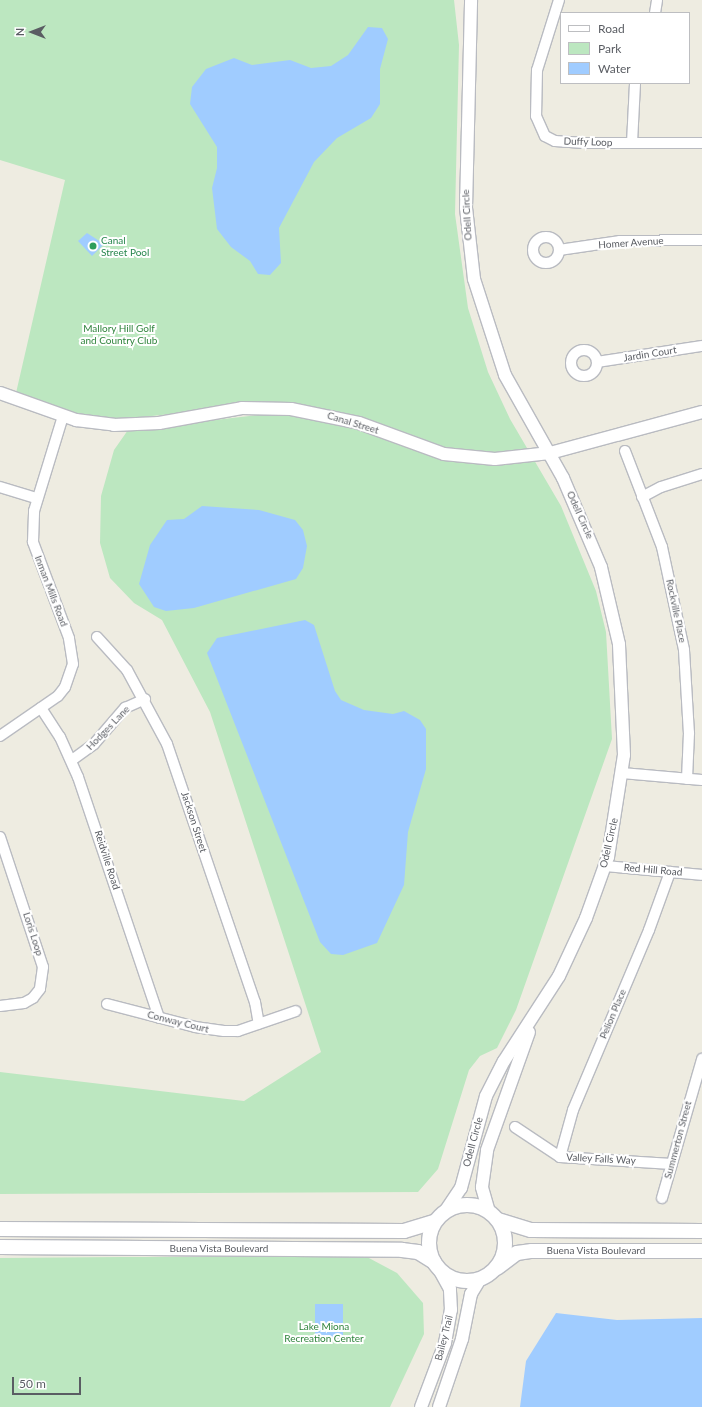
<!DOCTYPE html>
<style>
body{margin:0}
#map{position:relative;width:702px;height:1407px;overflow:hidden;background:#eeece1;font-family:Lato,sans-serif}
div>[style]{position:absolute}
[style*='--x']{left:calc(var(--x)*1px);top:calc(var(--y)*1px);width:calc(var(--w)*1px);rotate:calc(var(--a)*1deg)}
.green>*{inset:0;background:#bce7c0}
.water>*{inset:0;background:#a0ccff;transform-origin:0 0}
.roads{filter:drop-shadow(1px 0 #b9bbc1) drop-shadow(-1px 0 #b9bbc1) drop-shadow(0 1px #b9bbc1) drop-shadow(0 -1px #b9bbc1)}
.minor>*{height:10px;margin:-5px;padding:0 5px;transform-origin:5px;border-radius:5px;background:#fff}
.minor>.ring{margin:-5px;padding:0;box-sizing:content-box;background:none;border:10px solid #fff;border-radius:50%}
.tertiary>*{height:12px;margin:-6px;padding:0 6px;transform-origin:6px;border-radius:6px;background:#fff}
.secondary>*{height:14px;margin:-7px;padding:0 7px;transform-origin:7px;border-radius:7px;background:#fff}
.secondary>.ring{margin:-7px;padding:0;box-sizing:content-box;background:none;border:14px solid #fff;border-radius:50%}
.dots>*{width:11px;height:11px;translate:-50% -50%;box-sizing:border-box;border:2px solid #fff;border-radius:50%}
span{translate:-50% -50%;white-space:nowrap;text-align:center;line-height:1.15;-webkit-text-stroke:4px #fff;paint-order:stroke}
.street-label{font-size:10px;color:#5a5d63}
.leisure-label{font-size:10px;color:#27864d}
.left{translate:0 -50%;text-align:left}
.park-label{font-size:10px;color:#30843d}
.legend{position:absolute;left:560px;top:12px;width:130px;height:72px;box-sizing:border-box;background:#fff;border:1px solid #bdbec1;margin:0;padding:5px 7px;list-style:none;font-size:12px;color:#5a5d63}
.legend li{display:flex;align-items:center;gap:8px;height:20px}
.legend b{width:20px;border:1px solid #bdbec1}
.north{position:absolute;left:12px;top:12px;width:40px;height:40px;-webkit-text-stroke:3px #fff;paint-order:stroke;rotate:270deg;font-size:11px;font-weight:700;line-height:16px;text-align:center;color:#5a5d63}
.north::after{content:'';display:block;margin:auto;width:14px;height:18px;background:#5a5d63;clip-path:polygon(50% 0,100% 100%,50% 72%,0 100%)}
.scale{position:absolute;left:12px;top:1377px;width:69px;height:18px;box-sizing:border-box;border:2px solid #5a5d63;border-top:0;padding-left:5px;font-size:12px;line-height:14px;white-space:nowrap;color:#5a5d63;-webkit-text-stroke:3px #fff;paint-order:stroke}
</style>
<div id="map">
<div class="green">
<i style="clip-path:polygon(0 0,454px 0,459px 45px,455px 214px,468px 308px,488px 372px,510px 419px,561px 506px,596px 591px,606px 632px,612px 739px,516px 1010px,497px 1048px,480px 1056px,469px 1070px,438px 1169px,418px 1192px,0 1194px,0 1072px,244px 1101px,321px 1052px,210px 712px,162px 620px,134px 603px,110px 578px,100px 543px,101px 496px,114px 450px,128px 430px,259px 415px,263px 404px,115px 420px,78px 415px,16px 393px,65px 180px,0 160px)"></i>
<i style="clip-path:polygon(121px 1257px,367px 1257px,397px 1273px,423px 1303px,424px 1334px,390px 1407px,0 1407px,0 1258px)"></i>
</div>
<div class="water">
<i style="clip-path:polygon(368px 27px,382px 28px,388px 39px,380px 69px,380px 104px,371px 118px,337px 138px,314px 162px,279px 228px,281px 263px,270px 275px,258px 274px,250px 261px,231px 247px,217px 229px,212px 188px,217px 168px,217px 147px,190px 104px,192px 87px,206px 69px,234px 58px,252px 65px,290px 60px,311px 68px,331px 66px,348px 55px)"></i>
<i style="clip-path:polygon(87px 233px,104px 244px,92px 256px,78px 241px)"></i>
<i style="clip-path:polygon(202px 506px,259px 510px,295px 520px,303px 530px,307px 546px,303px 568px,296px 579px,194px 608px,166px 611px,154px 607px,139px 584px,150px 545px,167px 520px,184px 519px)"></i>
<i style="clip-path:polygon(305px 620px,314px 625px,335px 691px,341px 700px,364px 710px,393px 714px,404px 711px,420px 720px,426px 729px,426px 769px,408px 832px,404px 885px,377px 943px,343px 955px,331px 954px,320px 942px,207px 653px,217px 638px)"></i>
<i style="left:315px;top:1304px;width:28px;height:34px"></i>
<i style="clip-path:polygon(556px 1313px,617px 1320px,702px 1318px,702px 1407px,520px 1407px,526px 1361px)"></i>
</div>
<div class="roads">
<div class="minor">
<i style="--x:559;--y:0;--w:73;--a:107.4"></i>
<i style="--x:537;--y:70;--w:46;--a:91.2"></i>
<i style="--x:536;--y:116;--w:22;--a:66"></i>
<i style="--x:545;--y:136;--w:11;--a:27"></i>
<i style="--x:555;--y:141;--w:29;--a:4"></i>
<i style="--x:584;--y:143;--w:118;--a:0"></i>
<i style="--x:655;--y:13;--w:13;--a:-81"></i>
<i style="--x:632;--y:143;--w:60;--a:-87.1"></i>
<i class="ring" style="left:533px;top:237px;width:16px;height:16px"></i>
<i style="--x:559;--y:250;--w:62;--a:-8.4"></i>
<i style="--x:620;--y:241;--w:82;--a:-0.7"></i>
<i class="ring" style="left:571px;top:350px;width:16px;height:16px"></i>
<i style="--x:597;--y:362;--w:106;--a:-8.7"></i>
<i style="--x:625;--y:451;--w:103;--a:68.9"></i>
<i style="--x:662;--y:547;--w:105;--a:77.9"></i>
<i style="--x:684;--y:650;--w:83;--a:86.6"></i>
<i style="--x:689;--y:733;--w:46;--a:92.5"></i>
<i style="--x:0;--y:487;--w:39;--a:17"></i>
<i style="--x:642;--y:497;--w:21;--a:-28"></i>
<i style="--x:661;--y:487;--w:43;--a:-17.6"></i>
<i style="--x:97;--y:637;--w:45;--a:47.7"></i>
<i style="--x:127;--y:670;--w:84;--a:61.6"></i>
<i style="--x:167;--y:744;--w:273;--a:71.2"></i>
<i style="--x:255;--y:1002;--w:22;--a:80"></i>
<i style="--x:41;--y:708;--w:35;--a:57"></i>
<i style="--x:60;--y:737;--w:44;--a:65.8"></i>
<i style="--x:78;--y:777;--w:254;--a:71.4"></i>
<i style="--x:0;--y:736;--w:70;--a:-34.6"></i>
<i style="--x:58;--y:696;--w:11;--a:-52"></i>
<i style="--x:65;--y:687;--w:24;--a:-71"></i>
<i style="--x:73;--y:664;--w:26;--a:-99"></i>
<i style="--x:69;--y:638;--w:103;--a:-110.6"></i>
<i style="--x:33;--y:542;--w:31;--a:-88"></i>
<i style="--x:34;--y:511;--w:99;--a:-73"></i>
<i style="--x:72;--y:760;--w:27;--a:-36"></i>
<i style="--x:94;--y:744;--w:48;--a:-49.3"></i>
<i style="--x:125;--y:708;--w:22;--a:-24"></i>
<i style="--x:622;--y:773;--w:80;--a:5"></i>
<i style="--x:0;--y:837;--w:137;--a:71.7"></i>
<i style="--x:43;--y:967;--w:22;--a:98"></i>
<i style="--x:40;--y:989;--w:11;--a:128"></i>
<i style="--x:33;--y:998;--w:10;--a:151"></i>
<i style="--x:24;--y:1003;--w:24;--a:173"></i>
<i style="--x:605;--y:866;--w:97;--a:5.3"></i>
<i style="--x:107;--y:1004;--w:91;--a:14.6"></i>
<i style="--x:195;--y:1027;--w:29;--a:8"></i>
<i style="--x:224;--y:1031;--w:14;--a:0"></i>
<i style="--x:238;--y:1031;--w:61;--a:-19"></i>
<i style="--x:515;--y:1127;--w:54;--a:33.7"></i>
<i style="--x:560;--y:1157;--w:112;--a:3.6"></i>
<i style="--x:560;--y:1157;--w:49;--a:-74.5"></i>
<i style="--x:573;--y:1110;--w:195;--a:-67.1"></i>
<i style="--x:649;--y:930;--w:62;--a:-70.1"></i>
<i style="--x:662;--y:1198;--w:145;--a:-73.9"></i>
</div>
<div class="tertiary">
<i style="--x:0;--y:393;--w:81;--a:19.6"></i>
<i style="--x:76;--y:420;--w:38;--a:7"></i>
<i style="--x:114;--y:425;--w:45;--a:-2.5"></i>
<i style="--x:159;--y:423;--w:84;--a:-10.2"></i>
<i style="--x:242;--y:408;--w:49;--a:1.2"></i>
<i style="--x:291;--y:409;--w:69;--a:11.6"></i>
<i style="--x:359;--y:423;--w:90;--a:20"></i>
<i style="--x:444;--y:454;--w:51;--a:5.6"></i>
<i style="--x:495;--y:459;--w:55;--a:-6.2"></i>
<i style="--x:550;--y:453;--w:157;--a:-15.1"></i>
<i style="--x:446;--y:1210;--w:27;--a:-56"></i>
<i style="--x:461;--y:1188;--w:95;--a:-74.8"></i>
<i style="--x:486;--y:1096;--w:39;--a:-63"></i>
<i style="--x:504;--y:1061;--w:101;--a:-57.1"></i>
<i style="--x:559;--y:976;--w:64;--a:-65"></i>
<i style="--x:586;--y:918;--w:65;--a:-70.2"></i>
<i style="--x:608;--y:857;--w:103;--a:-81.1"></i>
<i style="--x:624;--y:755;--w:111;--a:-92.6"></i>
<i style="--x:619;--y:644;--w:79;--a:-103.2"></i>
<i style="--x:601;--y:567;--w:97;--a:-113.1"></i>
<i style="--x:563;--y:478;--w:118;--a:-119.4"></i>
<i style="--x:505;--y:375;--w:101;--a:-107.9"></i>
<i style="--x:474;--y:279;--w:71;--a:-96.4"></i>
<i style="--x:466;--y:208;--w:208;--a:-88.6"></i>
<i style="--x:489;--y:1212;--w:26;--a:-106"></i>
<i style="--x:482;--y:1187;--w:37;--a:-82"></i>
<i style="--x:487;--y:1150;--w:125;--a:-70.4"></i>
<i style="--x:421;--y:1407;--w:68;--a:-69.4"></i>
<i style="--x:445;--y:1343;--w:34;--a:-80"></i>
<i style="--x:451;--y:1310;--w:21;--a:-93"></i>
<i style="--x:450;--y:1289;--w:23;--a:-119"></i>
<i style="--x:439;--y:1407;--w:72;--a:-71.3"></i>
<i style="--x:462;--y:1339;--w:46;--a:-78.7"></i>
<i style="--x:471;--y:1294;--w:17;--a:-59"></i>
</div>
<div class="secondary">
<i class="ring" style="left:429px;top:1205px;width:62px;height:62px"></i>
<i style="--x:498;--y:1220;--w:34;--a:17"></i>
<i style="--x:531;--y:1230;--w:171;--a:0.3"></i>
<i style="--x:0;--y:1229;--w:404;--a:0.3"></i>
<i style="--x:404;--y:1231;--w:31;--a:-17"></i>
<i style="--x:0;--y:1247;--w:402;--a:0.4"></i>
<i style="--x:402;--y:1250;--w:16;--a:7"></i>
<i style="--x:418;--y:1252;--w:19;--a:32"></i>
<i style="--x:497;--y:1268;--w:25;--a:-37"></i>
<i style="--x:517;--y:1253;--w:15;--a:-8"></i>
<i style="--x:532;--y:1251;--w:170;--a:0"></i>
</div>
</div>
<div class="dots">
<i style="left:93px;top:246px;background:#2e9e5b"></i>
</div>
<div class="street-label">
<span style="left:588px;top:142px;rotate:2deg">Duffy Loop</span>
<span style="left:467px;top:215px;rotate:-93deg">Odell Circle</span>
<span style="left:631px;top:243px;rotate:-4deg">Homer Avenue</span>
<span style="left:650px;top:354px;rotate:-9deg">Jardin Court</span>
<span style="left:353px;top:423px;rotate:17deg">Canal Street</span>
<span style="left:580px;top:515px;rotate:66deg">Odell Circle</span>
<span style="left:51px;top:591px;rotate:69deg">Inman Mills Road</span>
<span style="left:676px;top:611px;rotate:78deg">Rockville Place</span>
<span style="left:108px;top:728px;rotate:-46deg">Hodges Lane</span>
<span style="left:194px;top:822px;rotate:72deg">Jackson Street</span>
<span style="left:609px;top:843px;rotate:-77deg">Odell Circle</span>
<span style="left:107px;top:860px;rotate:72deg">Reidville Road</span>
<span style="left:653px;top:870px;rotate:5deg">Red Hill Road</span>
<span style="left:33px;top:934px;rotate:72deg">Loris Loop</span>
<span style="left:613px;top:1014px;rotate:-67deg">Pelion Place</span>
<span style="left:178px;top:1022px;rotate:14deg">Conway Court</span>
<span style="left:678px;top:1140px;rotate:-75deg">Summerton Street</span>
<span style="left:473px;top:1142px;rotate:-75deg">Odell Circle</span>
<span style="left:601px;top:1159px;rotate:3deg">Valley Falls Way</span>
<span style="left:219px;top:1249px">Buena Vista Boulevard</span>
<span style="left:596px;top:1251px">Buena Vista Boulevard</span>
<span style="left:444px;top:1338px;rotate:-76deg">Bailey Trail</span>
</div>
<div class="leisure-label">
<span class="left" style="left:101px;top:246px">Canal<br>Street Pool</span>
</div>
<div class="park-label">
<span style="left:119px;top:334px">Mallory Hill Golf<br>and Country Club</span>
<span style="left:324px;top:1332px">Lake Miona<br>Recreation Center</span>
</div>
<ul class="legend">
<li><b style="height:5px;background:#fff"></b>Road</li>
<li><b style="height:11px;background:#bce7c0"></b>Park</li>
<li><b style="height:11px;background:#a0ccff"></b>Water</li>
</ul>
<div class="north">N</div>
<div class="scale">50 m</div>
</div>
